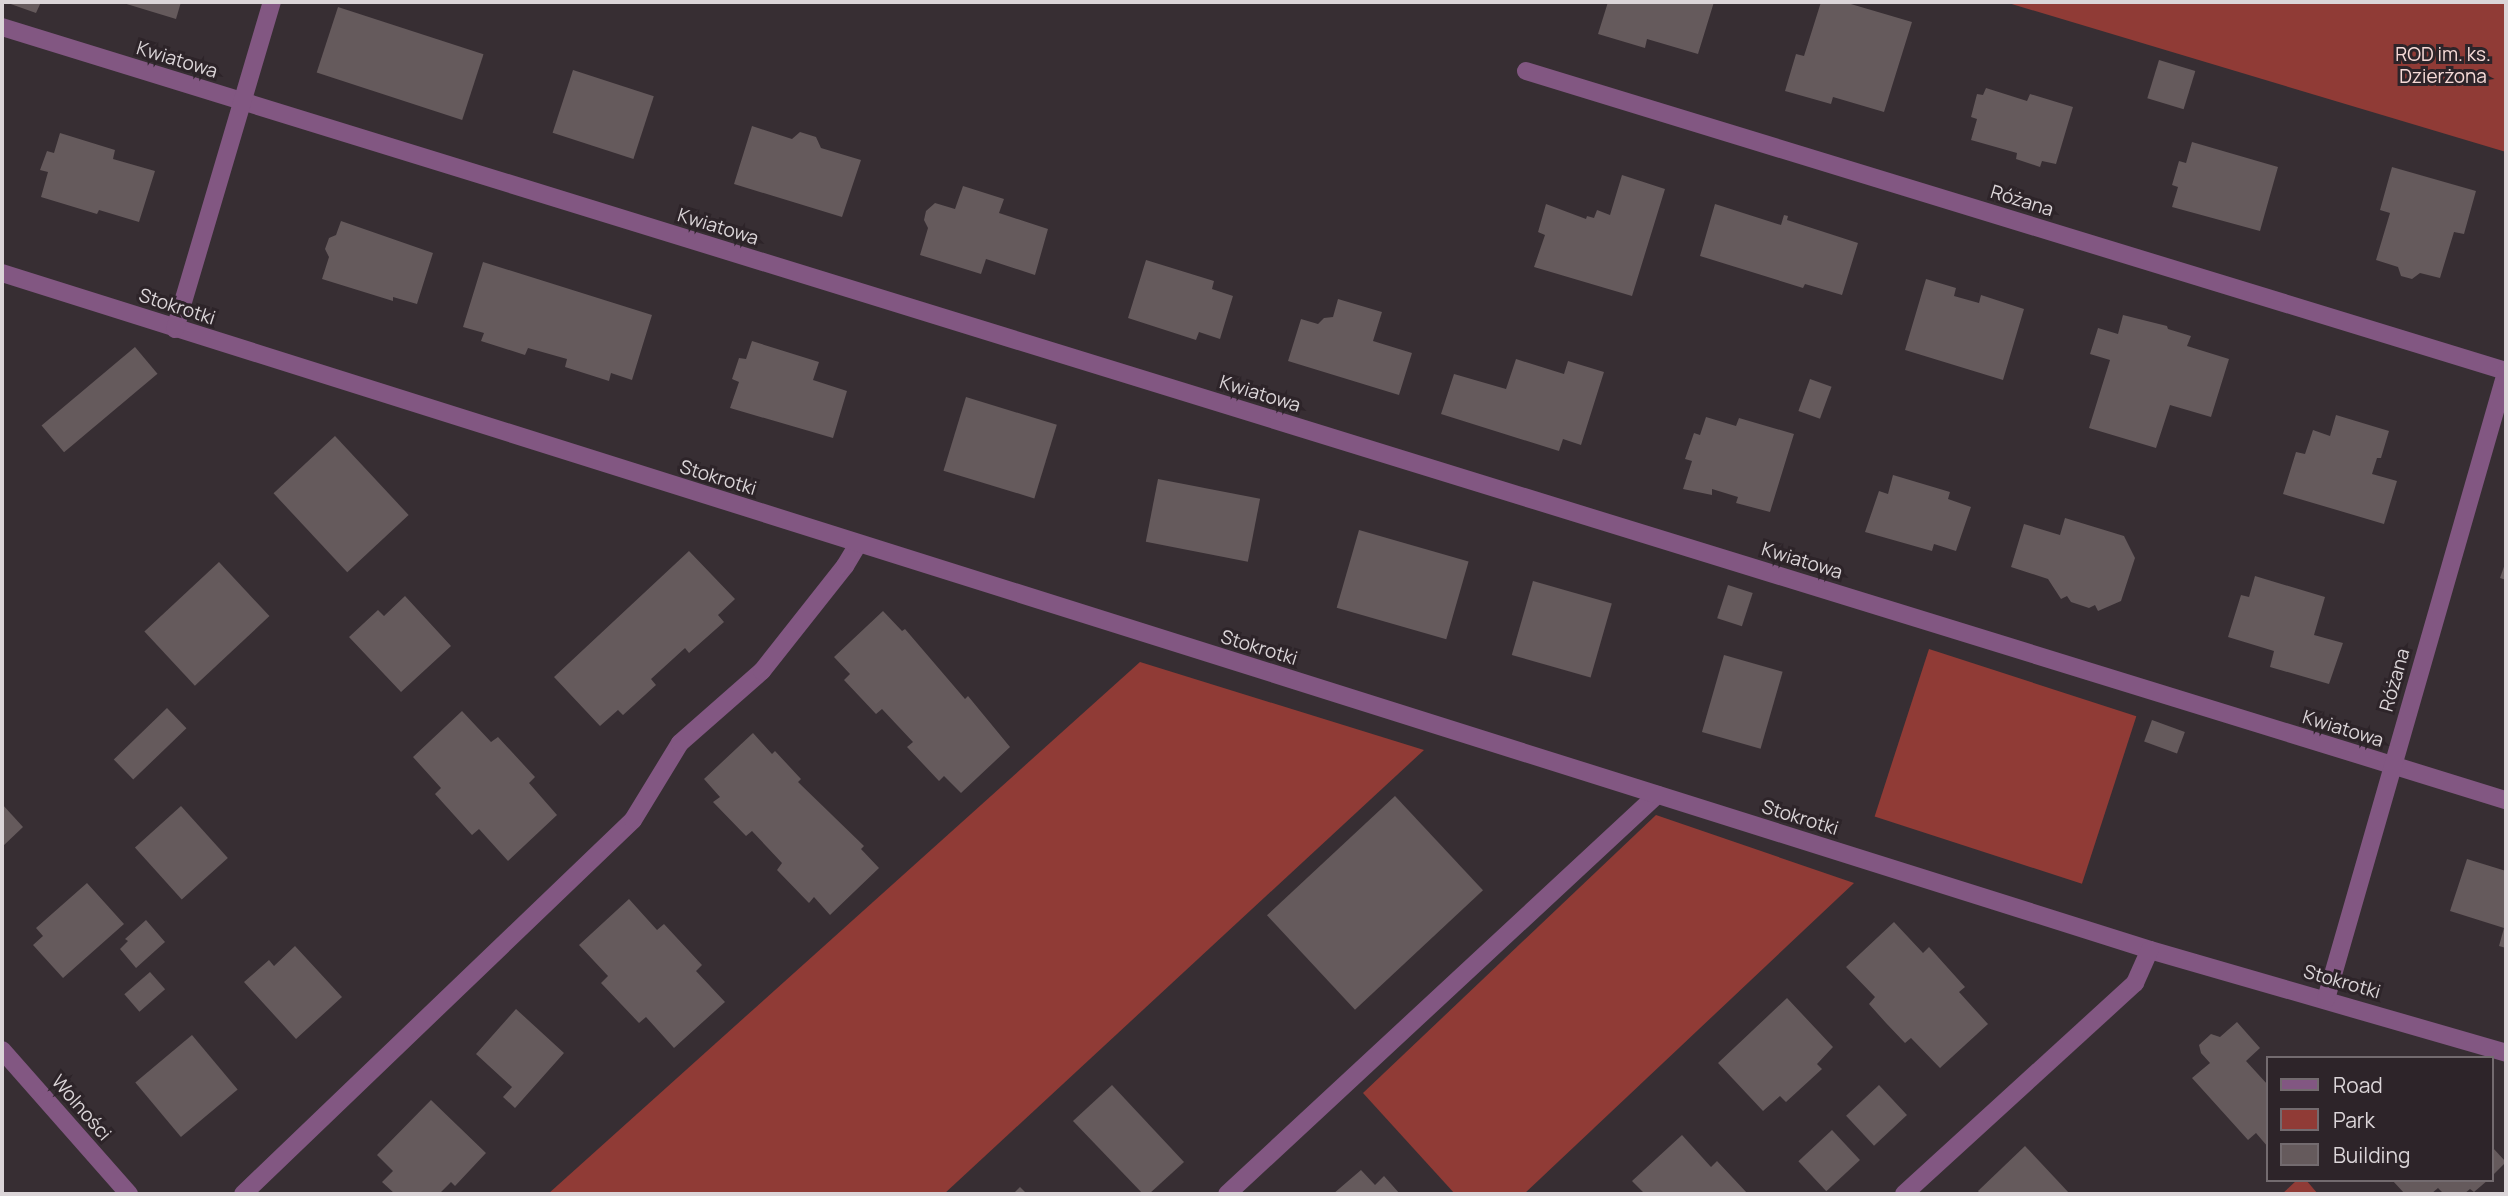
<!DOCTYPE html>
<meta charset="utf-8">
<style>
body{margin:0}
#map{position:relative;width:2508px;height:1196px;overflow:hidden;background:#372e33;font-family:Manrope,sans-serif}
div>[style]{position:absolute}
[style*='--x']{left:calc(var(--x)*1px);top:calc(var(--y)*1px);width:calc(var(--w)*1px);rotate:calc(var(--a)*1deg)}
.green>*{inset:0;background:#903b36;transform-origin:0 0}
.building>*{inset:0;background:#655a5c;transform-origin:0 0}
.lane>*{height:18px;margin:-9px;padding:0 9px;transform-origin:9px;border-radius:9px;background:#825782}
.street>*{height:18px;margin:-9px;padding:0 9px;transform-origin:9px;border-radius:9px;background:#825782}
span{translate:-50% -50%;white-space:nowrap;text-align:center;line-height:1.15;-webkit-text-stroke:6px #2d2429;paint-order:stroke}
.park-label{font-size:19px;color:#f6dad7}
.street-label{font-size:19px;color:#dbd5d8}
.frame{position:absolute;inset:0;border:4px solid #dbd5d8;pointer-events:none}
.legend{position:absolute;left:2266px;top:1056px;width:228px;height:126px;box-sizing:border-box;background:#2d2429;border:2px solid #736b6f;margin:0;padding:9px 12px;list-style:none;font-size:21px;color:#dbd5d8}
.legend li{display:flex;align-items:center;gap:14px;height:35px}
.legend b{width:35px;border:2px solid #736b6f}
</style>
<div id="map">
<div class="green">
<i style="clip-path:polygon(2005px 2px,2506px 2px,2506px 152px)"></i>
<i style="left:1929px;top:649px;width:218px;height:176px;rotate:18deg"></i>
<i style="clip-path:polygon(1140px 662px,1424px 750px,944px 1194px,548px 1194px)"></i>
<i style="clip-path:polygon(1656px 815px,1854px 883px,1524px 1194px,1455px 1194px,1363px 1093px)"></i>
<i style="clip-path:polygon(2297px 1180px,2306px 1180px,2318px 1194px,2282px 1194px)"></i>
</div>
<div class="building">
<i style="clip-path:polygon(5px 2px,41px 2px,36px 13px)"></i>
<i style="clip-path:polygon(120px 2px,181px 2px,176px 19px)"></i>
<i style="clip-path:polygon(1608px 2px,1714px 2px,1698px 54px,1647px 39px,1645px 48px,1598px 34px)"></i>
<i style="clip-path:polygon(1821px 2px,1844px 2px,1912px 22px,1884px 112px,1833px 97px,1831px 104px,1785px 91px,1796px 54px,1804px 56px)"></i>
<i style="left:338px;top:7px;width:153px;height:69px;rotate:18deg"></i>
<i style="left:2159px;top:60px;width:38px;height:40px;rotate:17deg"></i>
<i style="left:573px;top:70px;width:85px;height:66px;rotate:18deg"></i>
<i style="clip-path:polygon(1986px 88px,2027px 101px,2030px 94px,2073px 107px,2056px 164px,2042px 161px,2040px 167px,2016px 159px,2017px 153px,1971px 140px,1977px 119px,1971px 117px,1977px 94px,1983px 95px)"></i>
<i style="clip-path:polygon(752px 126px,792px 139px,800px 132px,816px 137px,821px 148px,861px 160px,842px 217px,734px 184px)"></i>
<i style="clip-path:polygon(60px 133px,115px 150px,113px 159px,155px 171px,139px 222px,99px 210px,97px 214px,41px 197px,48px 172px,40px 170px,47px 151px,54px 153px)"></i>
<i style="clip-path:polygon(2192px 142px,2278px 167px,2260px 231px,2172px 207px,2178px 187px,2172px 185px,2179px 161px,2186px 163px)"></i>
<i style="clip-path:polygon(2392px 167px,2476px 191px,2464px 234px,2454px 232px,2440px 278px,2420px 273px,2412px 279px,2401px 276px,2398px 267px,2376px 260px,2390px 213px,2380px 210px)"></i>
<i style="clip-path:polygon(1622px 175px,1665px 189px,1632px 296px,1534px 267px,1545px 235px,1538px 232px,1546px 204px,1586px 219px,1587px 216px,1594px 218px,1597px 210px,1610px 215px)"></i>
<i style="clip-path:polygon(963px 186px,1004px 199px,999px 213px,1048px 229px,1035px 275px,986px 259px,981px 274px,920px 255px,928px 228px,924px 220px,926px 211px,935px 203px,955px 209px)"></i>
<i style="clip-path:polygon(1715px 204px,1781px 225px,1784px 215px,1788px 216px,1787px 220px,1858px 243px,1842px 295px,1805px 284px,1803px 288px,1700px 256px)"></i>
<i style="clip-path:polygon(341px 221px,433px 253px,417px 304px,393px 297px,393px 301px,322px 279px,329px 257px,325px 249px,329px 238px,336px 235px)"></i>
<i style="clip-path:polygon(1146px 260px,1214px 281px,1212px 289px,1233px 296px,1220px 339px,1199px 332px,1196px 340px,1128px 318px)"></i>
<i style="clip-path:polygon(483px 262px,652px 315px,632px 380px,611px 373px,609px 381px,565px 367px,567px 359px,528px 348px,525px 355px,481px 341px,484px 333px,463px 327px)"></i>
<i style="clip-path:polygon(1926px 279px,1956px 288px,1954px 296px,1979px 303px,1981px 295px,2024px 309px,2003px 380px,1905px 350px)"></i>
<i style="clip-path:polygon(1338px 299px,1382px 312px,1373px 341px,1412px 353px,1399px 395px,1288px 361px,1301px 319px,1318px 324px,1324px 318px,1333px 317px)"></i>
<i style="clip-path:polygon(2123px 315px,2167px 326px,2168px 329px,2191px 336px,2187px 346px,2229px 359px,2211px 417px,2170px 405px,2156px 448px,2089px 428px,2110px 360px,2090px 354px,2098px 328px,2118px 334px)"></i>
<i style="clip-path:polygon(752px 341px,819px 362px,813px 380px,847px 391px,833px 438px,730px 408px,739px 382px,732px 379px,739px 358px,746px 359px)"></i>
<i style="left:135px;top:347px;width:35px;height:122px;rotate:50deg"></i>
<i style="clip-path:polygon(1516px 359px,1564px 374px,1568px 361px,1604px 372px,1581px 445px,1563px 439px,1559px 451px,1441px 414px,1454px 374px,1506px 389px)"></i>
<i style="left:1810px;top:379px;width:23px;height:34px;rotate:20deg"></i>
<i style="left:966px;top:397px;width:95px;height:77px;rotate:17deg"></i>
<i style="clip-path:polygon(2336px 415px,2389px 431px,2381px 458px,2377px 458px,2372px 474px,2397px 481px,2384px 524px,2283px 494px,2296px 452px,2305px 454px,2313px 430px,2330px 436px)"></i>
<i style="clip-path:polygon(1706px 417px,1736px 426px,1739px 418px,1794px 434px,1770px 512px,1736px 503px,1738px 497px,1712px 489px,1712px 495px,1683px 489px,1692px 461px,1685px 459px,1694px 433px,1700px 435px)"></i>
<i style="left:335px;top:436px;width:108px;height:84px;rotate:47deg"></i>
<i style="clip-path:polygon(1893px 475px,1950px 492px,1948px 499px,1971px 507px,1956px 551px,1934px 544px,1932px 551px,1865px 532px,1879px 491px,1888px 494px)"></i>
<i style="left:1158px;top:479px;width:104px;height:64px;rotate:11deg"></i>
<i style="clip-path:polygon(2065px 518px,2124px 536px,2135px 558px,2121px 601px,2098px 611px,2095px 605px,2089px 608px,2071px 602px,2067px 596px,2061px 599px,2048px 579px,2011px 567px,2024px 524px,2060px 535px)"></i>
<i style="left:1359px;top:530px;width:114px;height:81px;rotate:16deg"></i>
<i style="clip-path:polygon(689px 551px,735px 599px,718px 615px,724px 622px,689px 653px,685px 648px,651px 679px,656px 685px,623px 715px,618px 710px,600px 726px,554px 677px)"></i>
<i style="clip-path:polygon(2506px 561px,2506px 580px,2500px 578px)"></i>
<i style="left:219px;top:562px;width:74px;height:102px;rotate:47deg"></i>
<i style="clip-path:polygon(2255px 576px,2325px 597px,2314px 635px,2343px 643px,2329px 684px,2270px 667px,2274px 651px,2228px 637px,2241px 595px,2249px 597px)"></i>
<i style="left:1533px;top:581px;width:82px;height:77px;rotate:16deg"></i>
<i style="left:1728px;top:585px;width:26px;height:35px;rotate:18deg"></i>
<i style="clip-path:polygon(405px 596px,451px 646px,401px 692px,349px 637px,378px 610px,384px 616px)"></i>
<i style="clip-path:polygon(883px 611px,902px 631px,905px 629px,965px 699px,968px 696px,1010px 747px,961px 793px,944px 776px,939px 781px,907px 747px,913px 742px,882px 709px,876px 714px,844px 680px,850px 674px,834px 657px)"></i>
<i style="left:1724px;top:655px;width:61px;height:80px;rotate:16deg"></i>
<i style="left:167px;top:708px;width:28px;height:74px;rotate:46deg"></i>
<i style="clip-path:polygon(462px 711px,491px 742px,498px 737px,535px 777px,529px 783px,557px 815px,508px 861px,479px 829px,472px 835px,435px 794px,441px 788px,413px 757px)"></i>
<i style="left:2152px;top:720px;width:35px;height:23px;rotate:20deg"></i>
<i style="clip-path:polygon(753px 733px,772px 754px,775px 751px,801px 779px,798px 782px,864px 846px,861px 849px,879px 868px,830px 915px,814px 897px,809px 903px,777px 870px,782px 863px,752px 831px,746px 836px,713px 802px,720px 797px,704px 779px)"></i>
<i style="left:1395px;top:796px;width:129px;height:175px;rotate:47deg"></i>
<i style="clip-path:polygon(2px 804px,23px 827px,2px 847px)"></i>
<i style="left:181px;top:806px;width:70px;height:62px;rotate:48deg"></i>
<i style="clip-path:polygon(2467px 859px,2506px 871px,2506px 948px,2499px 946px,2504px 928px,2450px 911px)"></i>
<i style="clip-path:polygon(87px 883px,124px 924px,63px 978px,33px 945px,43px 936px,36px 928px)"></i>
<i style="clip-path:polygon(629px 899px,657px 930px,664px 924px,702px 965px,696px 971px,725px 1002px,674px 1048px,646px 1017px,639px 1023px,601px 983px,608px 976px,579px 945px)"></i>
<i style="clip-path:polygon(146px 920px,165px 942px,136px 968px,120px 949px,128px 941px,125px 939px)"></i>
<i style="clip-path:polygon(1894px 922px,1923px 953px,1929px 947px,1965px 987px,1959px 992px,1988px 1024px,1940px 1068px,1911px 1038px,1905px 1043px,1886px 1023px,1869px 1004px,1875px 997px,1846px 967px)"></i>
<i style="clip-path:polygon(295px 946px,342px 997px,296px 1039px,244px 982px,269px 960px,274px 966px)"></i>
<i style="left:150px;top:972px;width:23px;height:34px;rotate:49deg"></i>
<i style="clip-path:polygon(1787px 998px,1833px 1047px,1817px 1064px,1822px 1069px,1786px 1102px,1780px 1096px,1763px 1111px,1718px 1063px)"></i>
<i style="clip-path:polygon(516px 1009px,564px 1053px,515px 1108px,503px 1097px,512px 1087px,476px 1054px)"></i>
<i style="clip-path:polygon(2237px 1022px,2260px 1048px,2246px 1061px,2268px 1085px,2268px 1147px,2256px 1133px,2248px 1140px,2192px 1078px,2210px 1063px,2201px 1053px,2199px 1045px,2211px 1034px,2220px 1037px)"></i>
<i style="left:192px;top:1035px;width:71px;height:74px;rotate:50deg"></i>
<i style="clip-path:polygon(1112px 1085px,1184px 1162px,1149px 1194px,1143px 1194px,1073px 1121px)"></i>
<i style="left:1879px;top:1085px;width:41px;height:45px;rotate:47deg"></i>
<i style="clip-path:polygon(431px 1100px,486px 1153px,455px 1186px,451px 1182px,439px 1194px,395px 1194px,382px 1182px,393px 1171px,377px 1155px)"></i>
<i style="left:1832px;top:1130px;width:41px;height:46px;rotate:47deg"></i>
<i style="clip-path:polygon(1682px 1135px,1711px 1167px,1717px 1161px,1748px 1194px,1645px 1194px,1632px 1181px)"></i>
<i style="clip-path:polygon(2025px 1146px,2070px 1194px,1980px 1194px,1978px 1191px)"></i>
<i style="clip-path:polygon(2492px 1147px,2506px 1162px,2492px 1176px)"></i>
<i style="clip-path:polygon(1361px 1170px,1375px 1185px,1384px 1176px,1400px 1194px,1333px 1194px)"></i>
<i style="clip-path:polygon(2392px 1180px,2488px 1180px,2474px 1192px,2470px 1189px,2464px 1194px,2444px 1194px,2438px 1188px,2431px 1194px,2405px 1194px)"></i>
<i style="clip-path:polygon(1020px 1187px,1027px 1194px,1013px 1194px)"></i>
</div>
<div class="lane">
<i style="--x:243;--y:1194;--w:540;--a:-43.8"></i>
<i style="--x:633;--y:820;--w:90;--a:-58.6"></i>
<i style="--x:680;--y:743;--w:109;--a:-41.3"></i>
<i style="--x:762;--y:671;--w:134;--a:-51.7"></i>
<i style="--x:845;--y:566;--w:26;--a:-59"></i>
<i style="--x:1227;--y:1194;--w:587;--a:-42.86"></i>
</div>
<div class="street">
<i style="--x:2;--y:27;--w:2621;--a:17.16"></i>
<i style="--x:1526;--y:71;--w:1025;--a:17.02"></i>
<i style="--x:2;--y:273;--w:2252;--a:17.49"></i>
<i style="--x:2150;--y:950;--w:371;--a:16.1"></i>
<i style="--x:175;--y:329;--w:341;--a:-73.5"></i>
<i style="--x:2326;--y:999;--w:651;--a:-73.96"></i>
<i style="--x:2;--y:1050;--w:192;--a:48.6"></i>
<i style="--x:1904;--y:1194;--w:313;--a:-42.4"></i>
<i style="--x:2135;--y:983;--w:36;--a:-66"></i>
</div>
<div class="park-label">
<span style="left:2443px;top:66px">ROD im. ks.<br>Dzierżona</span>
</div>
<div class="street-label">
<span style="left:177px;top:60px;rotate:17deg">Kwiatowa</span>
<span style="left:2022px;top:201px;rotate:17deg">Różana</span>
<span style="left:718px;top:227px;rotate:17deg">Kwiatowa</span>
<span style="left:177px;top:307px;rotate:18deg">Stokrotki</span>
<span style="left:1260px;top:394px;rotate:17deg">Kwiatowa</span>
<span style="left:718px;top:478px;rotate:17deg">Stokrotki</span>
<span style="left:1802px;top:561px;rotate:17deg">Kwiatowa</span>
<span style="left:1259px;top:648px;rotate:17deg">Stokrotki</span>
<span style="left:2395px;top:680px;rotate:-74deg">Różana</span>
<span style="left:2343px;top:729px;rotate:17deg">Kwiatowa</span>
<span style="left:1800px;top:818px;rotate:17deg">Stokrotki</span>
<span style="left:2342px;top:982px;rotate:16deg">Stokrotki</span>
<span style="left:81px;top:1108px;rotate:49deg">Wolności</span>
</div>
<div class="frame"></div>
<ul class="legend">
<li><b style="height:9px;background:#825782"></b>Road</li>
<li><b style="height:19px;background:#903b36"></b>Park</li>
<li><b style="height:19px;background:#655a5c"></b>Building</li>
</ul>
</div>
